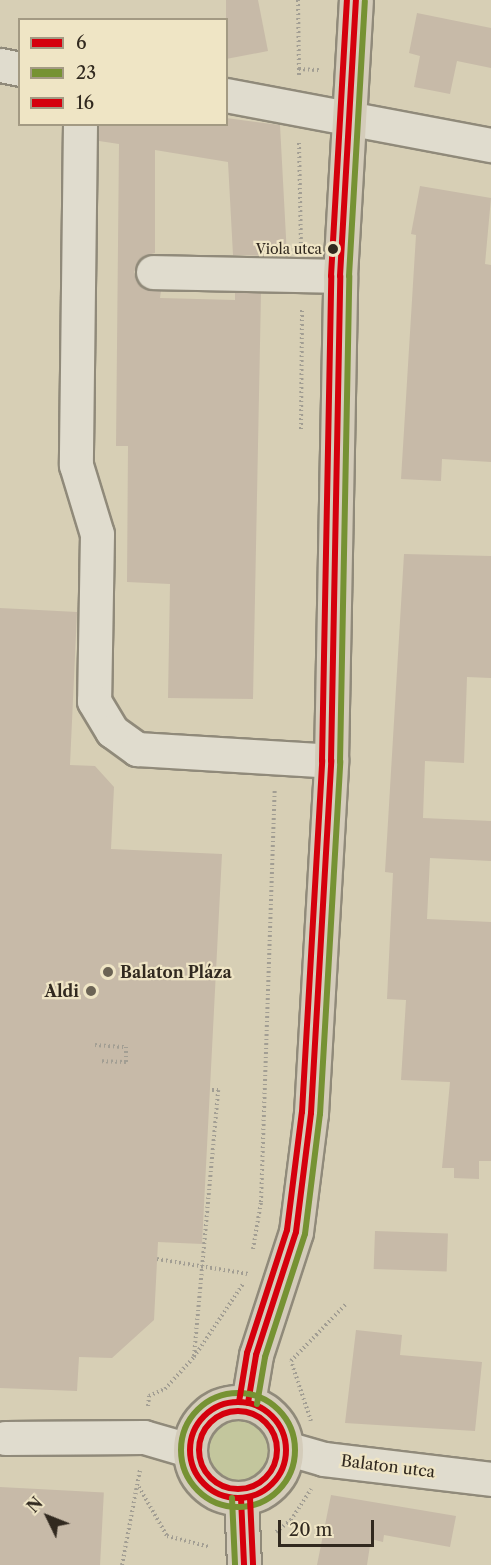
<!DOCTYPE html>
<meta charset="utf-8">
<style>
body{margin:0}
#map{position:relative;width:491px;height:1565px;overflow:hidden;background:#d7cfb5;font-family:"Libre Caslon Text",serif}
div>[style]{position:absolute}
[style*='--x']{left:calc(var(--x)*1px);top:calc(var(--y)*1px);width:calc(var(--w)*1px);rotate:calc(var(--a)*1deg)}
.green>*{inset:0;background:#c3c69d}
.round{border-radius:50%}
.building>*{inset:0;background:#c7baa8;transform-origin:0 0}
.path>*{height:4px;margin-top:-2px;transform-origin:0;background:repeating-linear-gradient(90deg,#a29e93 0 1.5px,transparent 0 4.5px)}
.roads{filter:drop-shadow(2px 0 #908a7a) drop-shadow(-2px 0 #908a7a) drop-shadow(0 2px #908a7a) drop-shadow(0 -2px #908a7a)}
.minor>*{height:33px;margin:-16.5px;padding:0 16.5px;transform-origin:16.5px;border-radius:16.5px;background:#e0dcce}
.major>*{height:33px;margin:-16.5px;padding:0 16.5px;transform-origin:16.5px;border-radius:16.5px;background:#d4ccba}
.major>.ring{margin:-16.5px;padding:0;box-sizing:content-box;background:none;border:33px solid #d4ccba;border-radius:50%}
.bus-1>*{height:6px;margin:-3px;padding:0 3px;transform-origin:3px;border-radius:3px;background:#d5000d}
.bus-1>.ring{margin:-3px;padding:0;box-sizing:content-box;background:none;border:6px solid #d5000d;border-radius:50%}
.bus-2>*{height:6px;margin:-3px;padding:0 3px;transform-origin:3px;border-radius:3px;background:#769233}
.bus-2>.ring{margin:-3px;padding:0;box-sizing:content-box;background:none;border:6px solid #769233;border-radius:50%}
.bus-3>*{height:6px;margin:-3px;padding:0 3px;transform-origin:3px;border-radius:3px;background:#d5000d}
.bus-3>.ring{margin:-3px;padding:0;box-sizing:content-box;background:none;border:6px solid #d5000d;border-radius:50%}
.dots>*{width:16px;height:16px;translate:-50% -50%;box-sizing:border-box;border:3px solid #efe5c5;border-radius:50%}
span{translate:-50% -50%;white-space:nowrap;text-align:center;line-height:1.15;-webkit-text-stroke:4.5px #efe5c5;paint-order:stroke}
.bus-label{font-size:14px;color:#31291f}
.right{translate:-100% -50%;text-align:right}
.poi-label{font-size:16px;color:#31291f;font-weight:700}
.left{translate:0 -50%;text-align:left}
.street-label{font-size:16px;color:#31291f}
.legend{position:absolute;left:18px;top:18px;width:210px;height:108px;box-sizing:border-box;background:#efe5c5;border:2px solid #a39a83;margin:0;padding:8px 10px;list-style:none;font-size:18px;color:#31291f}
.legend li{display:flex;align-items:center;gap:12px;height:30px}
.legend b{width:30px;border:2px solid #a39a83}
.north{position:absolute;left:18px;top:1487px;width:60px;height:60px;-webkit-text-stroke:4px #efe5c5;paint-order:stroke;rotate:313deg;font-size:16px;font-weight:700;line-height:24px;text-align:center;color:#31291f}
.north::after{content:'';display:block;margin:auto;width:21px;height:27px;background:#31291f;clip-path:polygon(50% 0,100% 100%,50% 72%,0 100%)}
.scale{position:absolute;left:278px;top:1520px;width:96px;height:27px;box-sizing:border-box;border:3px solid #31291f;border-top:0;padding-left:8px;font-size:18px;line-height:21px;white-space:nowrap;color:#31291f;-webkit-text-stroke:4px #efe5c5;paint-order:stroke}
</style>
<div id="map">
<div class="green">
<i class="round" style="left:189px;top:1402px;width:96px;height:96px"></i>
</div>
<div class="building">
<i style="clip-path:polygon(226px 0,258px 0,268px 51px,226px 59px)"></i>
<i style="clip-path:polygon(417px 13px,491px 28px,491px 68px,457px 61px,450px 94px,414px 87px,420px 56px,409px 53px)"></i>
<i style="clip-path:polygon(226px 118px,280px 125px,287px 256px,233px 255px,228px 162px,155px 150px,155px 253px,144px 256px,134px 272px,143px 288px,161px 291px,160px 298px,235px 300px,235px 292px,261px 293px,253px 699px,168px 698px,170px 584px,127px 582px,128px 446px,116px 446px,119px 144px,99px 141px,99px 124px,226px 124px)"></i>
<i style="clip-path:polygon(420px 186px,491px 198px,485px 264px,491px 265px,491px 462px,442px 459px,441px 481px,401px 479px,416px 235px,411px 234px)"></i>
<i style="clip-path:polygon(404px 554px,491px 556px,491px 678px,467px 677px,464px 763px,425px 761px,423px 818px,491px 821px,491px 861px,430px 858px,427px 919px,491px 922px,491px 1161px,479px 1161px,479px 1179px,454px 1178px,454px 1168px,442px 1168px,450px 1082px,401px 1080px,406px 1000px,387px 999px,393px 873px,385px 872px)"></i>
<i style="clip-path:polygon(0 608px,77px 612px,70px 765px,95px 766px,114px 787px,111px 849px,222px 854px,202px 1244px,158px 1242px,154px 1320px,112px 1358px,79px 1357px,77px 1391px,0 1388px)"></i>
<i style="left:375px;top:1231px;width:73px;height:38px;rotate:2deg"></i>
<i style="clip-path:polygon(356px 1330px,402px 1335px,400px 1355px,482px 1362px,475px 1431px,345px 1423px)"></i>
<i style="left:0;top:1487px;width:104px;height:78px;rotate:3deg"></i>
<i style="clip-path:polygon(331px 1495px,456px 1516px,450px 1547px,384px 1535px,383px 1542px,371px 1539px,367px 1565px,317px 1565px)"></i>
</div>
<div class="path">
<i style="--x:298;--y:0;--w:69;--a:89.2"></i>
<i style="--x:299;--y:75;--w:6;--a:-90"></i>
<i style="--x:299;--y:69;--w:22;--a:3"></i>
<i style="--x:299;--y:143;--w:100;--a:88.9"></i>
<i style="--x:301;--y:429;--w:121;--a:-89.5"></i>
<i style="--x:95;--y:1045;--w:31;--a:4"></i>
<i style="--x:126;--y:1047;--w:15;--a:90"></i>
<i style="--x:126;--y:1062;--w:24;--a:-178"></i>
<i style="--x:253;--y:1249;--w:48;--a:-80.3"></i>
<i style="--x:261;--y:1202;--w:412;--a:-88.1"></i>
<i style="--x:157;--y:1259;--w:93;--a:9.3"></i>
<i style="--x:194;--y:1356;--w:267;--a:-84.8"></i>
<i style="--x:218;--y:1090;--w:8;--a:180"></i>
<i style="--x:148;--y:1406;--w:10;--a:-84"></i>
<i style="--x:149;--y:1396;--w:17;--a:-24"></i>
<i style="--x:165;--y:1389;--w:43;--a:-47.8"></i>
<i style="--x:194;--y:1357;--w:88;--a:-56.1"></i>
<i style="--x:311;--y:1421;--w:63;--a:-108.4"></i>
<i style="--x:291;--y:1361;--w:79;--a:-46"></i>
<i style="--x:139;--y:1487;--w:56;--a:60.3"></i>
<i style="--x:167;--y:1536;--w:44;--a:14.3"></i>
<i style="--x:276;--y:1532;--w:19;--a:-39"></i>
<i style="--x:291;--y:1520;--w:37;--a:-57"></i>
<i style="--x:122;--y:1565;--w:97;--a:-79.3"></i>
</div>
<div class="roads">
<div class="minor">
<i style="--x:0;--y:65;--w:20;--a:11"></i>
<i style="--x:226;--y:95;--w:270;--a:10.7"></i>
<i style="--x:80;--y:124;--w:341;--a:90.7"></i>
<i style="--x:76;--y:465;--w:72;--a:73.1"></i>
<i style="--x:97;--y:534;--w:167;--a:91"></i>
<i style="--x:94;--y:701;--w:35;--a:59"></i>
<i style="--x:112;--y:731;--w:31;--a:36"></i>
<i style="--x:137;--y:749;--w:194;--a:3.5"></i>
<i style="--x:153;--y:272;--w:187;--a:1.2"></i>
<i style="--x:5;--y:1438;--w:139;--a:-0.4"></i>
<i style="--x:144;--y:1437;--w:47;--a:16.1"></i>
<i style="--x:286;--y:1448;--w:40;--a:16"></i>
<i style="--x:324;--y:1459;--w:168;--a:6.8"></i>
</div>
<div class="major">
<i class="ring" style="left:190px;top:1402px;width:63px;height:63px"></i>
<i style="--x:248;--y:1403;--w:49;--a:-80.5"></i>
<i style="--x:256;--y:1355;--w:129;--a:-72"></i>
<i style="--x:296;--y:1232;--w:120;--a:-82.8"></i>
<i style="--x:311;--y:1113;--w:353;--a:-86.7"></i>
<i style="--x:331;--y:761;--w:485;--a:-88.9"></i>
<i style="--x:340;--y:276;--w:276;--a:-86.7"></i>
<i style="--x:241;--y:1498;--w:67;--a:87.4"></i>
</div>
</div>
<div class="bus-1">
<i class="ring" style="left:190px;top:1402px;width:90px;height:90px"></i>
<i style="--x:248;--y:1403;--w:49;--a:-80.5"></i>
<i style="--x:256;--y:1355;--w:129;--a:-72"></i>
<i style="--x:296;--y:1232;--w:120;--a:-82.8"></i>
<i style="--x:311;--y:1113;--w:353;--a:-86.7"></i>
<i style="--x:331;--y:761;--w:485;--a:-88.9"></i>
<i style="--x:340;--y:276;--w:276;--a:-86.7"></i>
<i style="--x:241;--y:1498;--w:67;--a:87.4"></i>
</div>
<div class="bus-2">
<i class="ring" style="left:181px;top:1393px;width:108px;height:108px"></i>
<i style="--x:257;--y:1404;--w:48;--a:-80.3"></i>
<i style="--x:265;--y:1357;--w:129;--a:-72"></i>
<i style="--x:305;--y:1234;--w:121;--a:-82.9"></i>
<i style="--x:320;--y:1114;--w:353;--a:-86.7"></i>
<i style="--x:340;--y:762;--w:486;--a:-88.9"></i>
<i style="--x:349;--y:276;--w:275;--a:-86.7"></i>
<i style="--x:232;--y:1498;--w:67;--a:87.4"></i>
</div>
<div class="bus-3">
<i style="--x:239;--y:1402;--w:50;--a:-80.7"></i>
<i style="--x:247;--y:1353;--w:129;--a:-72"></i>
<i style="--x:287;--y:1230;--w:119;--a:-82.8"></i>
<i style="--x:302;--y:1112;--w:352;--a:-86.7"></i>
<i style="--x:322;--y:761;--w:485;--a:-88.9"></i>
<i style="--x:331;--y:276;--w:276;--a:-86.7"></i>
<i class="ring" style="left:199px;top:1411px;width:72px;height:72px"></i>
<i style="--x:250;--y:1498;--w:67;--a:87.4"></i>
</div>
<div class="dots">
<i style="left:333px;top:249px;background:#31291f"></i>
<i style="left:108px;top:972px;background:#6b6354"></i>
<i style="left:91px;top:991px;background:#6b6354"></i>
</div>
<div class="bus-label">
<span class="right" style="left:322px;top:249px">Viola utca</span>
</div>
<div class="poi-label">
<span class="left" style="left:120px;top:972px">Balaton Pláza</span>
<span class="right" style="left:79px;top:991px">Aldi</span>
</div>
<div class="street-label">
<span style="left:388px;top:1466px;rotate:7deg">Balaton utca</span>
</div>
<ul class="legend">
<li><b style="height:8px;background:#d5000d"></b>6</li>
<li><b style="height:8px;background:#769233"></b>23</li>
<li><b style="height:8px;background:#d5000d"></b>16</li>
</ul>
<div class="north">N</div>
<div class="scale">20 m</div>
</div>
